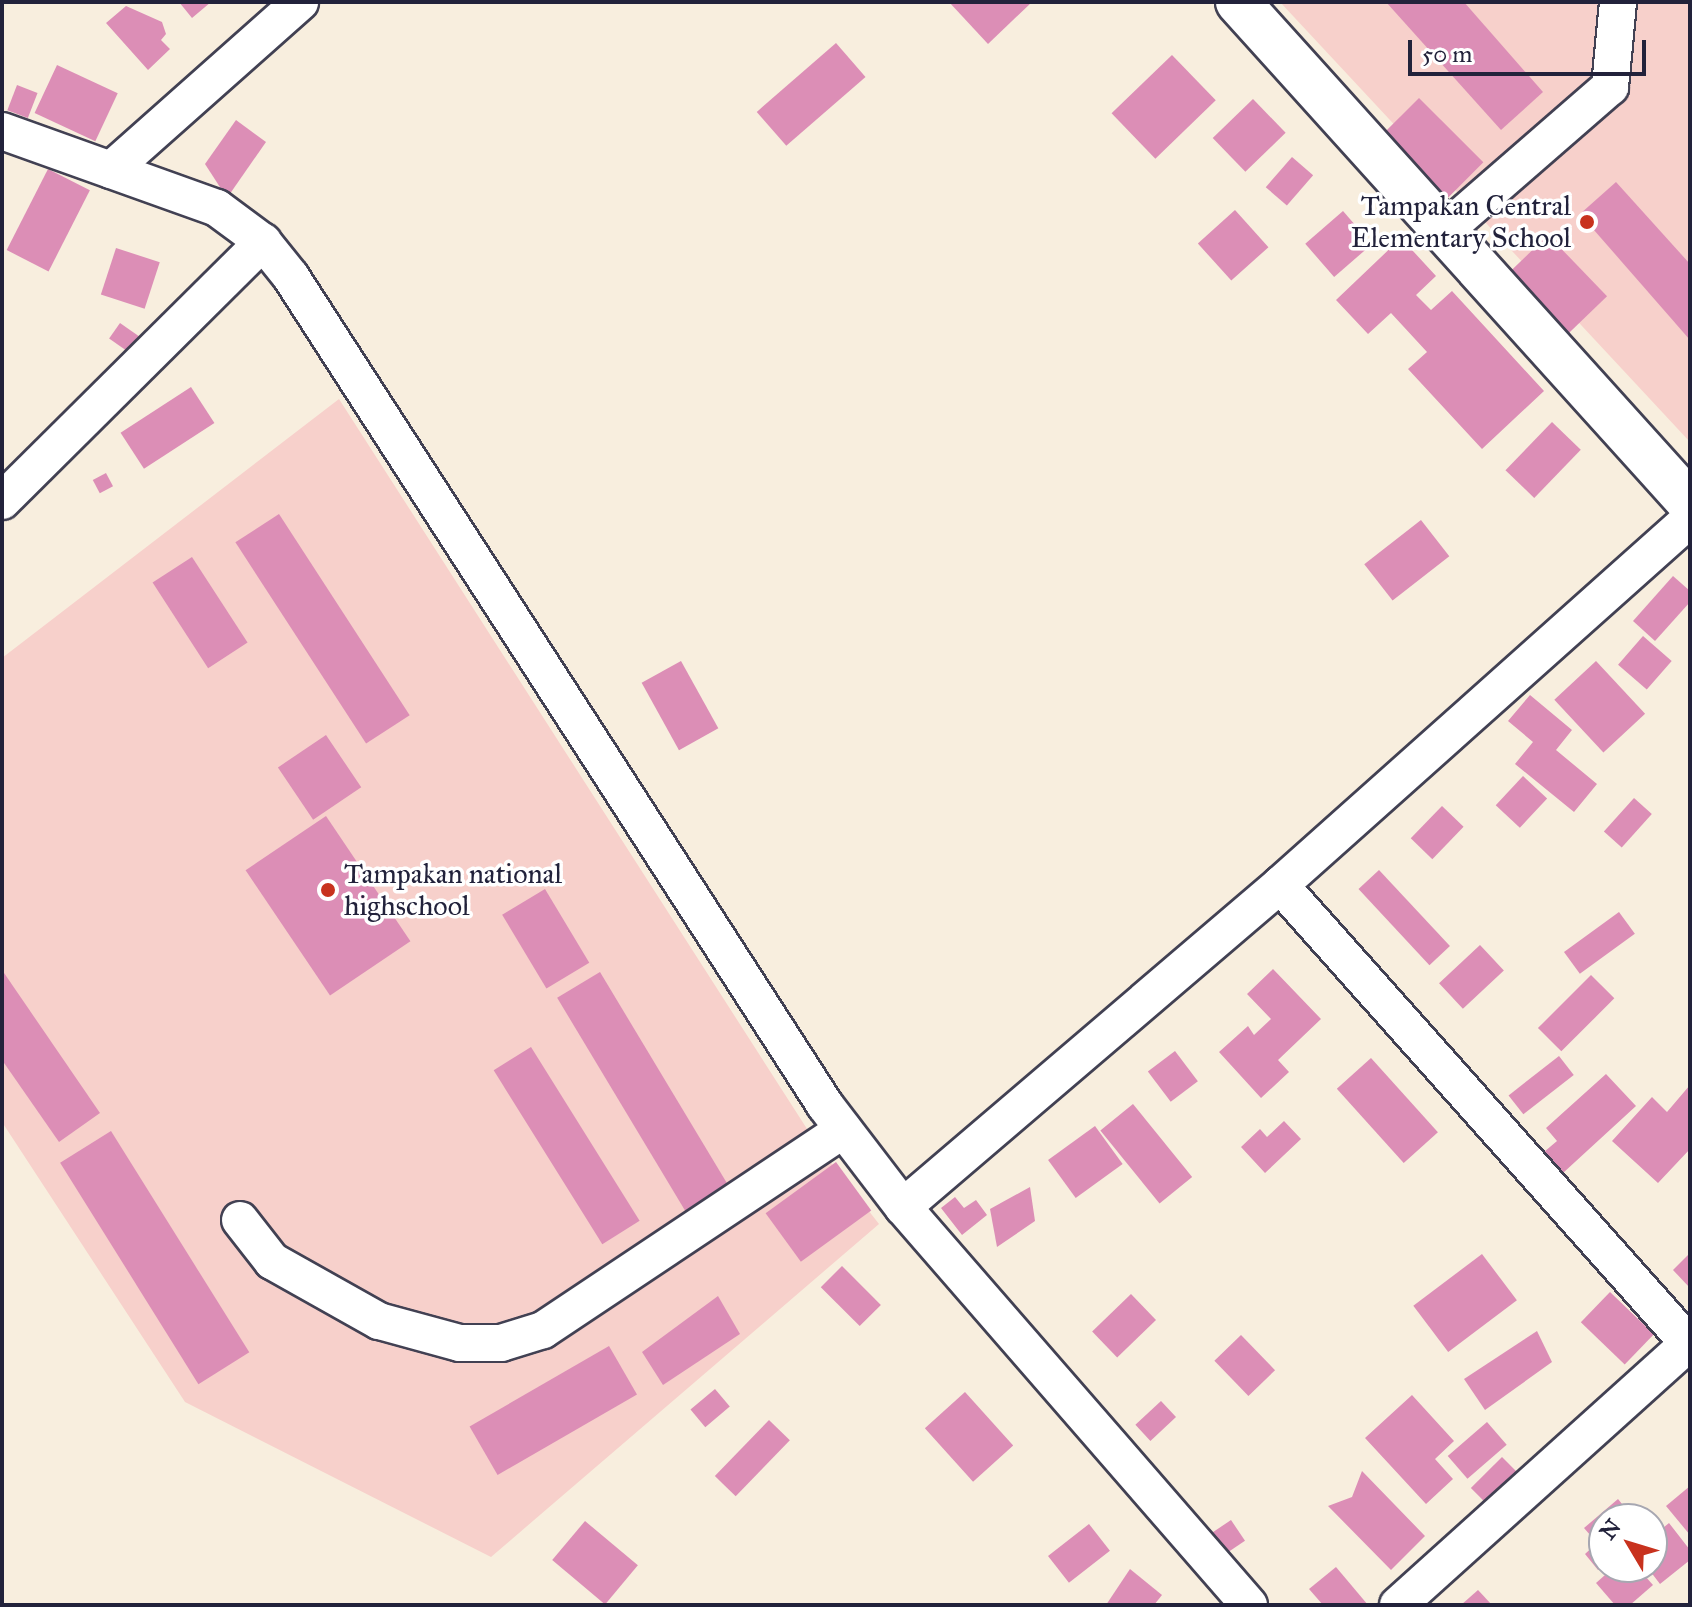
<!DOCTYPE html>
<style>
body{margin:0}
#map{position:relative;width:1692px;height:1607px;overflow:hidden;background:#f8eede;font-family:"IM FELL Great Primer",serif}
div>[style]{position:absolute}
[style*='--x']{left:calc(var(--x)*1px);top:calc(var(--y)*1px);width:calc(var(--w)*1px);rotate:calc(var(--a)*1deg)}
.built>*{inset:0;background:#f7d0cb}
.building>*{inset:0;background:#dc8eb6;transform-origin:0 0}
.roads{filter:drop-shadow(2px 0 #424153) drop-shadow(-2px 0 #424153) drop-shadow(0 2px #424153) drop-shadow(0 -2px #424153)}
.minor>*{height:36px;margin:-18px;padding:0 18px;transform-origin:18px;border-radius:18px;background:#fff}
.major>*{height:44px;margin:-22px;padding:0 22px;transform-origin:22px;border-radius:22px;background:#fff}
.dots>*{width:22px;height:22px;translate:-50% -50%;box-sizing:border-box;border:4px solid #fff;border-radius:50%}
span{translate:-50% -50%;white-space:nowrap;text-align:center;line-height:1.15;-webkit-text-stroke:7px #fff;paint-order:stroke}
.poi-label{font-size:28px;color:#22223b}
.right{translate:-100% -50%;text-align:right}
.left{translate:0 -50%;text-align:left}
.frame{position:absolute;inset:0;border:4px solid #22223b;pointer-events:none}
.north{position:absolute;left:1588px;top:1503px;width:80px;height:80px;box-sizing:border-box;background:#fff;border:2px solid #a7a7b1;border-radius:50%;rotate:308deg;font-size:22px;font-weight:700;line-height:32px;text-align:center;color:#22223b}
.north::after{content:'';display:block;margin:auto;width:28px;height:36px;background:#c8321e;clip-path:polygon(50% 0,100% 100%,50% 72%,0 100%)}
.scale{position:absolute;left:1408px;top:40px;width:238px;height:36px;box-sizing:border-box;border:4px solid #22223b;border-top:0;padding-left:10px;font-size:24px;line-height:28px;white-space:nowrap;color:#22223b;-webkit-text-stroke:6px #fff;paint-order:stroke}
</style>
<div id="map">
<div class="built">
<i style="clip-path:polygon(1280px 2px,1690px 2px,1690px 442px)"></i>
<i style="clip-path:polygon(339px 399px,818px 1146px,879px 1224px,491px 1557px,185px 1402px,2px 1122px,2px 658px)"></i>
</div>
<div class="building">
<i style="clip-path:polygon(179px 2px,211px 2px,192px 18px)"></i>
<i style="clip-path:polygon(949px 2px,1032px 2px,988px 44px)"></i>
<i style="clip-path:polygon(1386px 2px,1464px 2px,1543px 92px,1501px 130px)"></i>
<i style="clip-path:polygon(126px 6px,162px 22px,166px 34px,161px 40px,170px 49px,148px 70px,106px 23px)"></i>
<i style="left:836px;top:43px;width:45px;height:105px;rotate:49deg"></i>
<i style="left:1172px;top:55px;width:63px;height:84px;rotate:46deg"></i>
<i style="left:57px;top:65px;width:67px;height:53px;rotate:25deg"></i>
<i style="left:17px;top:85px;width:22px;height:27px;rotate:21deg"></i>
<i style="left:1419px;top:98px;width:91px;height:51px;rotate:45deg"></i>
<i style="left:1253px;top:99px;width:47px;height:56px;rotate:46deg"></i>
<i style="clip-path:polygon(236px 120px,266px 142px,227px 198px,205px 164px)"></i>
<i style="left:1292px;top:157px;width:28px;height:40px;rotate:41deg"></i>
<i style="left:48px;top:169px;width:47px;height:91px;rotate:27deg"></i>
<i style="clip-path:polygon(1616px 182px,1690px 264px,1690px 340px,1580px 214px)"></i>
<i style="left:1235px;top:210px;width:50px;height:50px;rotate:48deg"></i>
<i style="left:1343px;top:211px;width:44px;height:50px;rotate:49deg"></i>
<i style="left:1548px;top:235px;width:85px;height:62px;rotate:46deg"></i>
<i style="clip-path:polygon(1401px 238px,1436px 276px,1416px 295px,1431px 310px,1452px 291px,1544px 391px,1482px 449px,1408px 369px,1427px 352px,1391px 313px,1368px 334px,1336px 300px)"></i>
<i style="left:116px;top:248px;width:46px;height:49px;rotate:18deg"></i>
<i style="left:120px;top:323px;width:24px;height:19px;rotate:35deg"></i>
<i style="left:191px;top:387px;width:43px;height:84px;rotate:57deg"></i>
<i style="left:1552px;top:422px;width:40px;height:67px;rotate:44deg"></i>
<i style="left:106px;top:473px;width:15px;height:15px;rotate:62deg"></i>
<i style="left:279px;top:514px;width:240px;height:52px;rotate:57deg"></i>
<i style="left:1421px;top:520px;width:46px;height:72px;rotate:52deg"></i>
<i style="left:192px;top:557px;width:102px;height:47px;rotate:57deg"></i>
<i style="clip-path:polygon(1673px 576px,1690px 591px,1690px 602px,1655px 641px,1633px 621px)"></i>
<i style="left:1643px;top:636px;width:38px;height:38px;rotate:41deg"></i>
<i style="left:681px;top:661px;width:77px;height:45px;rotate:61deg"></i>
<i style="left:1596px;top:661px;width:72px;height:57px;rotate:47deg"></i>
<i style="clip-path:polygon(1530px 695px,1572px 730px,1556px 750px,1597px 784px,1574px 812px,1515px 764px,1533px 742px,1508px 721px)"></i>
<i style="left:326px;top:735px;width:63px;height:58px;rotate:56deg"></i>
<i style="left:1523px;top:776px;width:33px;height:40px;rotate:43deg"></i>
<i style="left:1634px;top:798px;width:24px;height:45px;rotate:42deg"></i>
<i style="left:1442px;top:806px;width:30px;height:45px;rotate:44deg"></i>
<i style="left:326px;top:816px;width:151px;height:97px;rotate:56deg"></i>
<i style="left:1379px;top:870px;width:104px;height:28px;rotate:47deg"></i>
<i style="left:545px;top:889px;width:86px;height:50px;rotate:59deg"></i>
<i style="left:1619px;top:912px;width:27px;height:68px;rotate:54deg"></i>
<i style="left:1480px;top:945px;width:35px;height:56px;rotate:47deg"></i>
<i style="clip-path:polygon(1273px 969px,1321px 1019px,1278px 1060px,1289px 1072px,1261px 1098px,1219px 1052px,1248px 1026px,1254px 1035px,1271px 1019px,1247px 994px)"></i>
<i style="clip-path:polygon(2px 970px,100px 1113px,59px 1142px,2px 1060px)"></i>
<i style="left:600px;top:972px;width:253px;height:50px;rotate:59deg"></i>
<i style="left:1591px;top:975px;width:33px;height:75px;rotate:45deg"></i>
<i style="left:531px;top:1047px;width:205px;height:44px;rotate:58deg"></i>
<i style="left:1175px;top:1051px;width:38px;height:34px;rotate:53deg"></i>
<i style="left:1559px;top:1056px;width:24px;height:64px;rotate:52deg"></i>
<i style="left:1371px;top:1058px;width:100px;height:46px;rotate:48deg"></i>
<i style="clip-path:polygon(1606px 1074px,1636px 1106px,1563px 1173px,1544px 1152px,1557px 1141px,1546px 1128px)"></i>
<i style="clip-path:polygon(1690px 1085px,1690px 1149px,1658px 1183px,1612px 1141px,1652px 1097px,1667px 1112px)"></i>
<i style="left:1133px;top:1104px;width:94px;height:42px;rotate:51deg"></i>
<i style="clip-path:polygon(1284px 1121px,1301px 1139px,1265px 1173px,1241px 1147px,1260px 1129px,1267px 1137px)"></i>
<i style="left:1095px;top:1126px;width:47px;height:58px;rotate:54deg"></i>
<i style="left:111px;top:1131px;width:261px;height:60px;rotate:58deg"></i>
<i style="left:836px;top:1162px;width:60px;height:87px;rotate:54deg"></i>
<i style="clip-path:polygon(1030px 1187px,1035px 1221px,997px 1247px,990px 1209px)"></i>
<i style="clip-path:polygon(955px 1197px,964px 1208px,976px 1200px,987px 1215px,962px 1235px,941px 1208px)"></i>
<i style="clip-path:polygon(1690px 1253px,1690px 1288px,1673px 1270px)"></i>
<i style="left:1482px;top:1254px;width:58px;height:86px;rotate:53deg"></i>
<i style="left:842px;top:1266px;width:55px;height:30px;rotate:45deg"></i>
<i style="left:1610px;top:1292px;width:61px;height:42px;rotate:44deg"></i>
<i style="left:1131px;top:1294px;width:36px;height:54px;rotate:46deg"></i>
<i style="clip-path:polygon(718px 1296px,740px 1334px,663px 1385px,642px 1352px)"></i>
<i style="clip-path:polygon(1537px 1331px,1552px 1362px,1485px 1410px,1464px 1379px)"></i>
<i style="left:1241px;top:1335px;width:49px;height:37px;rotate:46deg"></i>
<i style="left:609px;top:1346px;width:56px;height:161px;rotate:60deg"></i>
<i style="left:715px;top:1389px;width:23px;height:32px;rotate:50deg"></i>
<i style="left:965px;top:1392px;width:72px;height:54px;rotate:48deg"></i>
<i style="clip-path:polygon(1412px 1395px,1454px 1441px,1435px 1459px,1453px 1479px,1426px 1504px,1365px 1438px)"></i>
<i style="left:1161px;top:1401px;width:22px;height:35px;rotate:47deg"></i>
<i style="left:769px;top:1420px;width:29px;height:78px;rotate:44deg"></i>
<i style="left:1487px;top:1422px;width:30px;height:52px;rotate:49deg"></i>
<i style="left:1502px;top:1457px;width:25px;height:44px;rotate:45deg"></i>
<i style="clip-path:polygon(1362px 1471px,1425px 1536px,1391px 1570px,1328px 1506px,1352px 1497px)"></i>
<i style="clip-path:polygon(1690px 1486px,1690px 1535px,1666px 1506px)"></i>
<i style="clip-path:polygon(1618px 1499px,1634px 1519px,1604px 1519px,1604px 1565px,1598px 1570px,1585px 1554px,1597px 1543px,1584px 1528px)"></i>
<i style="left:1231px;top:1520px;width:25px;height:30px;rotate:56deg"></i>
<i style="left:585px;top:1521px;width:69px;height:51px;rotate:40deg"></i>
<i style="clip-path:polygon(1669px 1523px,1690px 1550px,1690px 1560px,1660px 1584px,1647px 1567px,1652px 1567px,1652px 1537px)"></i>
<i style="left:1089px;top:1524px;width:34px;height:52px;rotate:52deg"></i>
<i style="clip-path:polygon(1336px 1567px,1368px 1605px,1323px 1605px,1309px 1589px)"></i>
<i style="clip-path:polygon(1614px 1567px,1637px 1567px,1653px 1585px,1630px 1605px,1615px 1605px,1596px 1583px)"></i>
<i style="clip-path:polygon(1130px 1569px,1162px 1595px,1154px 1605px,1106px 1605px)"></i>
<i style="clip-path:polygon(1478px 1590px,1492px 1605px,1461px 1605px)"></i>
</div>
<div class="roads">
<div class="minor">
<i style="--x:2;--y:131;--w:228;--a:19.7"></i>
<i style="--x:217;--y:208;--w:57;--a:36.5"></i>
<i style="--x:263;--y:242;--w:45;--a:51.3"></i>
<i style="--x:291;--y:277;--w:985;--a:57.18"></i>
<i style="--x:825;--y:1105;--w:128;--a:52.6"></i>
<i style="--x:111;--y:170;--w:253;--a:-41.6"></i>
<i style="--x:1443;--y:232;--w:221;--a:-41"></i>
<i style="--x:1610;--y:87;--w:85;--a:-84.6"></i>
<i style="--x:2;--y:501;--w:368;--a:-44.8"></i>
<i style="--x:1280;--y:885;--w:616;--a:48.29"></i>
<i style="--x:240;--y:1220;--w:52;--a:52"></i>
<i style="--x:272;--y:1261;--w:123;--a:29.3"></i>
<i style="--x:379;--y:1321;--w:84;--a:15.2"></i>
<i style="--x:460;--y:1343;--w:41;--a:0"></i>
<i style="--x:501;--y:1343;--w:44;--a:-17.2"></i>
<i style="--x:543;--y:1330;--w:361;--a:-33.7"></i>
<i style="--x:1249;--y:1605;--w:527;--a:-131"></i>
<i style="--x:903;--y:1207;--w:496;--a:-40.5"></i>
<i style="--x:1280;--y:885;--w:550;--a:-41.75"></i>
<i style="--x:1398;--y:1605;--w:393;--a:-42"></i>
</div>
<div class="major">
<i style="--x:1238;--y:2;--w:675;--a:47.94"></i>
</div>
</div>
<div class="dots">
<i style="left:1587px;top:222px;background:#c8321e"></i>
<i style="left:328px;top:890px;background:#c8321e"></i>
</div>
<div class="poi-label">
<span class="right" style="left:1571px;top:222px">Tampakan Central<br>Elementary School</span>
<span class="left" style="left:344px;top:890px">Tampakan national<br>highschool</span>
</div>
<div class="frame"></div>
<div class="north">N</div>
<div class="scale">50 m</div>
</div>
